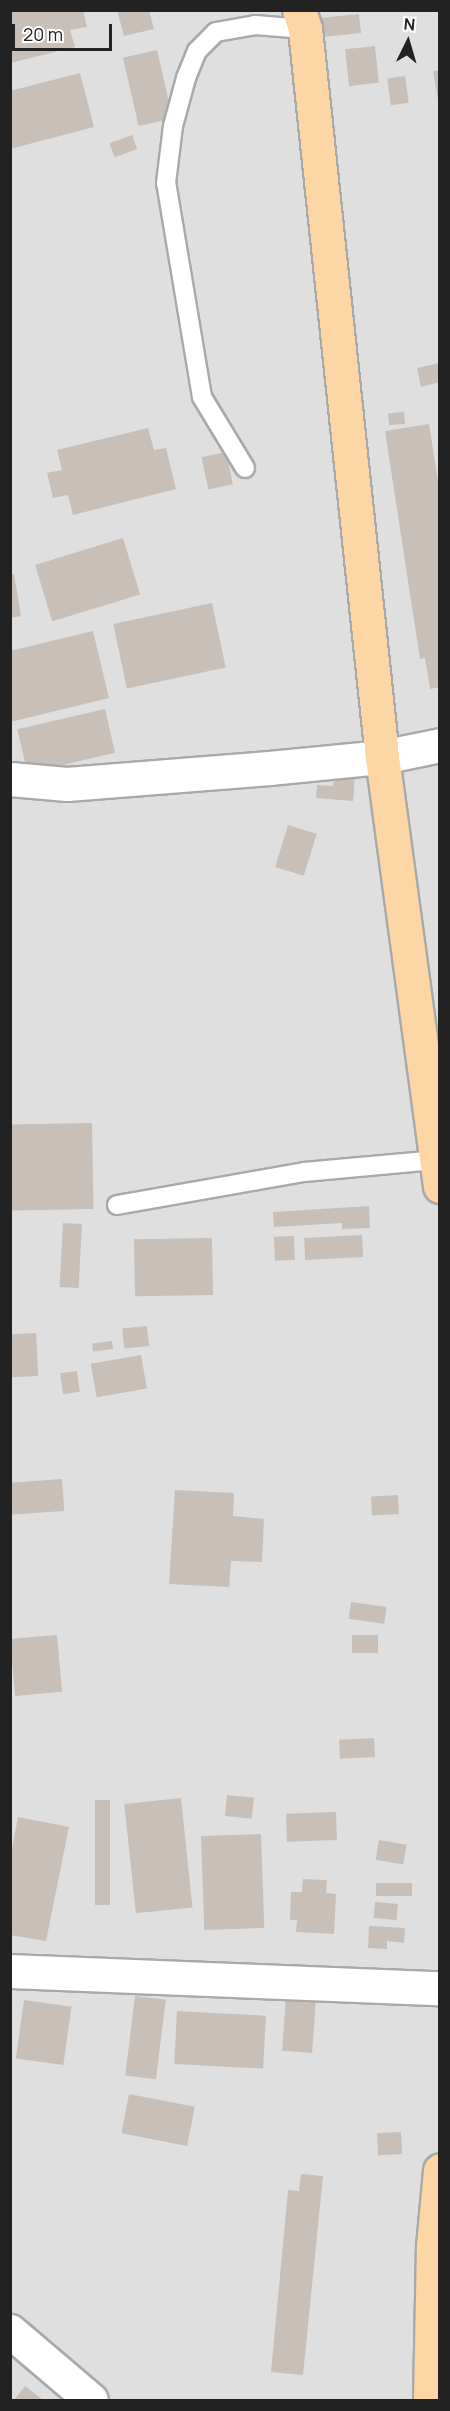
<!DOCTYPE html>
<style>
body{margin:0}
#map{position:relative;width:450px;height:2411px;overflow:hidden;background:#f2efe9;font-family:Manrope,sans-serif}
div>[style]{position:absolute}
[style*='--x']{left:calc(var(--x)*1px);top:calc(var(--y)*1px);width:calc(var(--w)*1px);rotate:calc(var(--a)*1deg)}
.residential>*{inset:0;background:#e0dfdf;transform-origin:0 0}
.building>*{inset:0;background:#c7bfb8;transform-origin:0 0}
.roads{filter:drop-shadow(2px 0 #a9a9a9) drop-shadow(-2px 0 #a9a9a9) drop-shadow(0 2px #a9a9a9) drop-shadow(0 -2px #a9a9a9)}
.lane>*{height:18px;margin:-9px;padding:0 9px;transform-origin:9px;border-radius:9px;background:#fff}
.street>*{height:33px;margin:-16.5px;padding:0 16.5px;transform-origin:16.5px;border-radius:16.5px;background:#fff}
.primary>*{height:33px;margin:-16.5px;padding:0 16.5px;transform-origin:16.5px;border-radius:16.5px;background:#fcd6a4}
span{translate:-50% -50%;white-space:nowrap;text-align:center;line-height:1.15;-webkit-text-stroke:4.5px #fff;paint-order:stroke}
.frame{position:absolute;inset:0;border:12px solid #222;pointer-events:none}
.north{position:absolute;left:378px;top:12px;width:60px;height:60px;-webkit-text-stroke:4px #fff;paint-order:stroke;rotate:5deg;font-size:16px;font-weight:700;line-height:24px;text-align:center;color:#222}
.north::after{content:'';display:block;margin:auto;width:21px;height:27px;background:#222;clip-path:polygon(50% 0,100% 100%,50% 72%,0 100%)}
.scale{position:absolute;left:12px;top:24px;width:100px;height:27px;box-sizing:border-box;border:3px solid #222;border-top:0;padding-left:8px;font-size:18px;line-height:21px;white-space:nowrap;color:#222;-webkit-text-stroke:4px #fff;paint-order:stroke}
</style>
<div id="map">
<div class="residential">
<i style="left:11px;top:11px;width:428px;height:2389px"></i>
</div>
<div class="building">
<i style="clip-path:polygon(10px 10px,83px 10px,87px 27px,70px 30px,75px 47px,10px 63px)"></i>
<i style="clip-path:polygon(117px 10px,149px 10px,154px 29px,124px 36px)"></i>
<i style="left:359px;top:14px;width:19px;height:39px;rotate:84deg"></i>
<i style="left:375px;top:46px;width:37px;height:30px;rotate:84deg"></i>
<i style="left:157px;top:50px;width:70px;height:35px;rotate:77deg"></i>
<i style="clip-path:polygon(440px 70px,440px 100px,438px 100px,433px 71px)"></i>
<i style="clip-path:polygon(80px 73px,94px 127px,10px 149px,10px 91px)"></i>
<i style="left:405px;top:76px;width:27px;height:18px;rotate:82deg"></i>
<i style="left:132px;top:135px;width:15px;height:24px;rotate:70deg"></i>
<i style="clip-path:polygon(440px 363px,440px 382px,421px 387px,417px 368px)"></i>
<i style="left:404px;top:412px;width:12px;height:16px;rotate:85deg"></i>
<i style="clip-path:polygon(429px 424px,440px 494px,440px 687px,430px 689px,425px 658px,420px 659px,385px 431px)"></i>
<i style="clip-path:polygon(148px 428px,154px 450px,166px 448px,176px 489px,73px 515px,68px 495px,53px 498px,47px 473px,62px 470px,57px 450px)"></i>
<i style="left:226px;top:452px;width:33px;height:25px;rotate:78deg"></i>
<i style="left:123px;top:538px;width:59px;height:92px;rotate:73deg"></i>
<i style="clip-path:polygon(10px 574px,14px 574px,21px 616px,10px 618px)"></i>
<i style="left:212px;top:603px;width:66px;height:101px;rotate:78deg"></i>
<i style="clip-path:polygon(93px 631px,109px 698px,10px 722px,10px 651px)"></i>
<i style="left:105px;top:709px;width:45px;height:90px;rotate:77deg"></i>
<i style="clip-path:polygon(334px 775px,355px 776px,353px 801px,316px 798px,317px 785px,333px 786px)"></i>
<i style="left:288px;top:825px;width:30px;height:44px;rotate:17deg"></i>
<i style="left:92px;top:1123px;width:86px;height:82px;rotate:89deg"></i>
<i style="clip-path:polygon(369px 1206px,370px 1228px,342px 1229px,342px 1223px,274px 1227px,273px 1212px)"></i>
<i style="left:63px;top:1223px;width:19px;height:64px;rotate:3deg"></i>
<i style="left:362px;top:1235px;width:22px;height:58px;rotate:87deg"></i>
<i style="left:294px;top:1236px;width:24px;height:20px;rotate:88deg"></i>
<i style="left:212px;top:1238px;width:57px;height:78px;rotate:89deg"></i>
<i style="left:147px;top:1326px;width:20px;height:25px;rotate:84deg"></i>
<i style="left:36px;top:1333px;width:43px;height:26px;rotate:87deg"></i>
<i style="left:112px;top:1341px;width:8px;height:20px;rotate:83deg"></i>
<i style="left:141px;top:1355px;width:34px;height:51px;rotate:80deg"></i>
<i style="left:77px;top:1371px;width:21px;height:17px;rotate:82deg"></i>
<i style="left:62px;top:1479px;width:32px;height:52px;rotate:86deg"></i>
<i style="clip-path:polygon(175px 1490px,234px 1493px,233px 1516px,264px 1519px,262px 1562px,231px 1561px,229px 1587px,169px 1584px)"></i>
<i style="left:398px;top:1495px;width:19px;height:27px;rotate:87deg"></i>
<i style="left:351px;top:1602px;width:36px;height:17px;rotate:8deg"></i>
<i style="left:57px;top:1635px;width:57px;height:47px;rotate:85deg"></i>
<i style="left:378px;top:1635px;width:18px;height:26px;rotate:90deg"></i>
<i style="left:374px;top:1738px;width:19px;height:35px;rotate:87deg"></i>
<i style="left:227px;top:1795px;width:27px;height:21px;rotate:6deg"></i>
<i style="left:181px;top:1798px;width:110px;height:57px;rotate:84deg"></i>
<i style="left:95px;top:1800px;width:15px;height:105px"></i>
<i style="left:336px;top:1812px;width:28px;height:50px;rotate:88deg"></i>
<i style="clip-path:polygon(18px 1817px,69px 1827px,46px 1941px,10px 1935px,10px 1859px)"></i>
<i style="left:261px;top:1834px;width:94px;height:60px;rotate:88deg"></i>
<i style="left:379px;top:1840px;width:28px;height:20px;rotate:10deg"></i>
<i style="clip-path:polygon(303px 1879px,327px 1880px,326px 1893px,336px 1894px,334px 1934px,296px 1932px,297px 1920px,290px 1920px,291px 1892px,302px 1892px)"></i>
<i style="left:412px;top:1883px;width:13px;height:36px;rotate:90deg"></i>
<i style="left:375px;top:1902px;width:23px;height:16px;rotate:5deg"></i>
<i style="clip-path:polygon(369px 1926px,405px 1928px,404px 1943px,387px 1941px,387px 1949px,368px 1948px)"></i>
<i style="left:135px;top:1996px;width:31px;height:80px;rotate:7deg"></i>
<i style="left:286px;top:1996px;width:30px;height:55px;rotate:4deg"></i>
<i style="left:24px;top:2000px;width:48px;height:59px;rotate:8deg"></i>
<i style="left:177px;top:2011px;width:89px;height:53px;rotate:3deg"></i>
<i style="left:129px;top:2094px;width:67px;height:40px;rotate:11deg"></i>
<i style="left:401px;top:2132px;width:22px;height:24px;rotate:87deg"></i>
<i style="clip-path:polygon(301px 2174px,323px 2176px,303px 2375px,271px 2372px,288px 2190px,299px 2191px)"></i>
<i style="clip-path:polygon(25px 2386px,43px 2400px,14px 2400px)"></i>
</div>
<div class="roads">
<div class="lane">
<i style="--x:245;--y:468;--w:83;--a:-121.2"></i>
<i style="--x:202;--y:397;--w:217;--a:-99.5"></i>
<i style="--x:166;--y:183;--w:57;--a:-83"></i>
<i style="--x:173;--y:126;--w:50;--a:-74.8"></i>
<i style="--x:186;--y:78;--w:29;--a:-68"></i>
<i style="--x:197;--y:51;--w:27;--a:-45"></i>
<i style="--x:216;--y:32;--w:40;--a:-10"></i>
<i style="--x:255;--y:25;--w:50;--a:4.6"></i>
<i style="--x:117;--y:1205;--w:190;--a:-10"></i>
<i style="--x:304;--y:1172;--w:134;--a:-5.2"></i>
</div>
<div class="street">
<i style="--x:10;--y:779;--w:57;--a:5"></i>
<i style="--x:67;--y:784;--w:203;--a:-4.5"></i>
<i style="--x:269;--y:768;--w:114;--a:-5.6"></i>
<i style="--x:382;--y:757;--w:59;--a:-11.7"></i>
<i style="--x:10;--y:1971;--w:430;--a:2.3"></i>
<i style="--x:10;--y:2331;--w:106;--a:40.4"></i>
</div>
<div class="primary">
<i style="--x:299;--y:10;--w:20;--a:72"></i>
<i style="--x:305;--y:29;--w:732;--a:83.96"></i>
<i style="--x:382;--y:757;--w:433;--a:82.3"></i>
<i style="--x:430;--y:2400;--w:154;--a:-88.9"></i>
<i style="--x:433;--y:2246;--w:76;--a:-84.7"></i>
</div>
</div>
<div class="frame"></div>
<div class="north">N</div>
<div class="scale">20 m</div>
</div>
